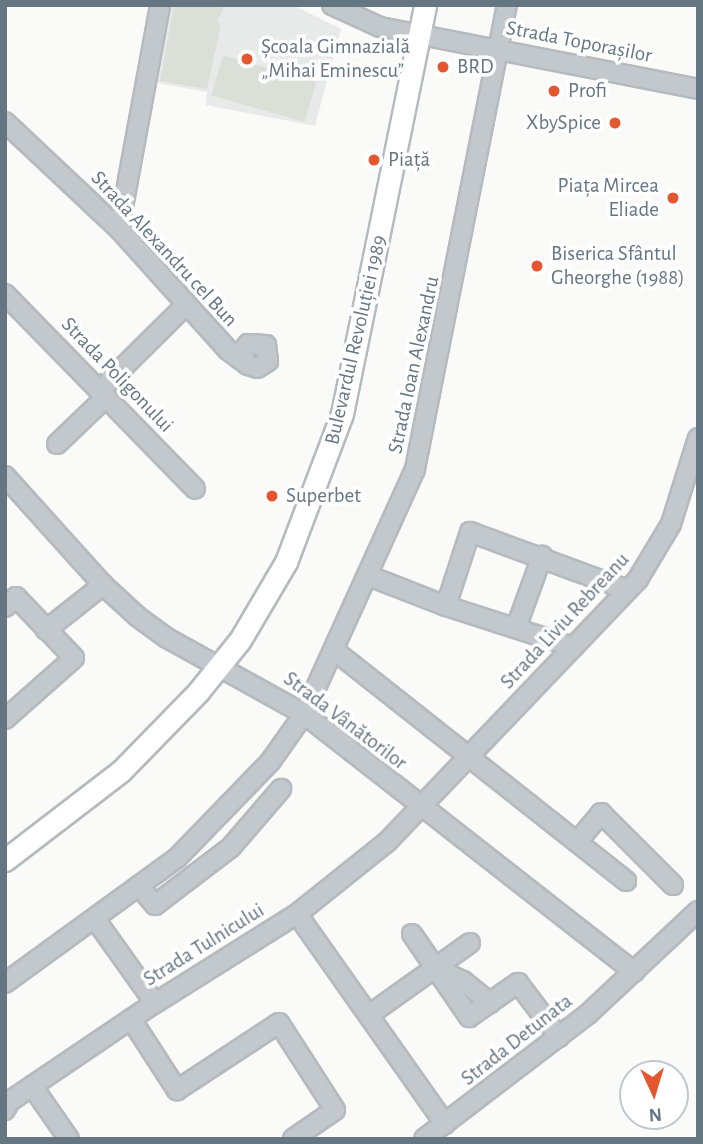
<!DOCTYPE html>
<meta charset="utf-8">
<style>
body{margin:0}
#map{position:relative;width:703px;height:1144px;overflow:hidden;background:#fafaf8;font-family:"Alegreya Sans",sans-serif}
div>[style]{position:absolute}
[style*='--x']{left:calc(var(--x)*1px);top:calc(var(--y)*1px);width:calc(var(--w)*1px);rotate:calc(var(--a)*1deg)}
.built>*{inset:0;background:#e8e9e9}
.green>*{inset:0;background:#dadfd7;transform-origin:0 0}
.roads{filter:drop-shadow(2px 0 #b5babe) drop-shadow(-2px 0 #b5babe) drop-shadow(0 2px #b5babe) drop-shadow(0 -2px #b5babe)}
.minor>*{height:18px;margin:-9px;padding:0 9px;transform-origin:9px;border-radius:9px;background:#c3c8cc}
.major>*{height:21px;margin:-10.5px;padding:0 10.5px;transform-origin:10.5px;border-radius:10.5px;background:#fff}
.dots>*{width:19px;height:19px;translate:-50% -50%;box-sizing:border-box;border:4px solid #fff;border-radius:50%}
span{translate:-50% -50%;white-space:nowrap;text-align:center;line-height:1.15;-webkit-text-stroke:7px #fff;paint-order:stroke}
.street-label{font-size:21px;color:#657683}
.poi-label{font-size:21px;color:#657683}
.left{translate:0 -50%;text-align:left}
.right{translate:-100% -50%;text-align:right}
.frame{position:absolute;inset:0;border:7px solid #657683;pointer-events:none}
.north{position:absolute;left:619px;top:1060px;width:70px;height:70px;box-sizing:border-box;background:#fff;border:2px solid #c1c8cd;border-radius:50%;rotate:176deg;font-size:19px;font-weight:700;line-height:28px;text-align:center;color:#657683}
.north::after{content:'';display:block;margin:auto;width:24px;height:32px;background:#e4572e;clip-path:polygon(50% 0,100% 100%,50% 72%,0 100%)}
</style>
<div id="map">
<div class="built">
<i style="clip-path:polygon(170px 5px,293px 5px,341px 29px,315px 126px,206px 105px,207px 92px,157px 83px)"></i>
</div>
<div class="green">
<i style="clip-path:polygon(174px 5px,225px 5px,217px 22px,221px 25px,207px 89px,160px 81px)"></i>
<i style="left:223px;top:55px;width:97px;height:42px;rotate:16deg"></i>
</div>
<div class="roads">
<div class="minor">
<i style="--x:332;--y:5;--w:53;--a:24.6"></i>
<i style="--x:380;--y:27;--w:324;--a:11"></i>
<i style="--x:5;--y:122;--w:156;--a:43.2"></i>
<i style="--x:119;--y:229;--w:163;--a:48"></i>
<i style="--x:228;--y:350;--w:25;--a:37"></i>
<i style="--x:248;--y:365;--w:9;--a:18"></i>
<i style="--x:257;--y:368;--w:13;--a:-32"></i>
<i style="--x:268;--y:361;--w:16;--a:-97"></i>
<i style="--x:266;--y:345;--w:18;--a:-177"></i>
<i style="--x:248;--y:344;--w:9;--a:126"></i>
<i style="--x:243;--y:351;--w:10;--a:79"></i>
<i style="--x:119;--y:229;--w:228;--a:-79.6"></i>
<i style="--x:5;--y:294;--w:272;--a:45.7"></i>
<i style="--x:100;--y:390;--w:121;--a:-44.7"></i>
<i style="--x:57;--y:444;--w:68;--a:-43.8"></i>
<i style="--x:5;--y:476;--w:147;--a:48"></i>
<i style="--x:103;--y:585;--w:47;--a:42.4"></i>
<i style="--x:138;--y:617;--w:36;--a:36"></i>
<i style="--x:167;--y:638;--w:157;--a:29"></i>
<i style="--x:304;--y:714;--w:419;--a:38"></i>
<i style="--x:369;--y:576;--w:83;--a:21.3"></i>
<i style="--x:446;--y:606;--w:134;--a:17.8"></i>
<i style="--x:446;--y:606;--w:78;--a:-72"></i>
<i style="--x:470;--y:532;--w:168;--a:20.2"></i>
<i style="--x:5;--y:607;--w:15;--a:-42"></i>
<i style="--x:16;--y:597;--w:84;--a:46.4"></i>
<i style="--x:74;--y:658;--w:92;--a:138.5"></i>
<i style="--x:516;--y:628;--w:77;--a:-70.1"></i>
<i style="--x:46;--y:630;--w:73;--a:-38.3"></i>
<i style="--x:335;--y:651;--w:371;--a:38.3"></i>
<i style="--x:577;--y:842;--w:38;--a:-50"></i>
<i style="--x:601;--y:813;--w:102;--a:45"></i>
<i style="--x:139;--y:886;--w:25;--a:50"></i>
<i style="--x:155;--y:905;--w:96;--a:-37.3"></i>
<i style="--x:231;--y:847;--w:77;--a:-49.2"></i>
<i style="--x:297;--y:914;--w:257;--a:54.8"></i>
<i style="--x:95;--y:919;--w:103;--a:54.5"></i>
<i style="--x:412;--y:934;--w:101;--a:55.5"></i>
<i style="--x:469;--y:1017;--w:60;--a:-34.8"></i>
<i style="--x:518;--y:983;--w:68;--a:52.8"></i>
<i style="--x:437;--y:969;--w:29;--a:25"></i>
<i style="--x:463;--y:981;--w:35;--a:39"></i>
<i style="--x:5;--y:983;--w:213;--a:-36"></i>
<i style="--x:177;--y:858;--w:134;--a:-45.9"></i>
<i style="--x:270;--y:762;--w:59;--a:-54.7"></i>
<i style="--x:304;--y:714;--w:269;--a:-65.6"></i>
<i style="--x:415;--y:469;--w:473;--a:-78.8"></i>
<i style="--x:369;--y:1015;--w:124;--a:-35.5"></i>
<i style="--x:131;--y:1019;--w:85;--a:57.1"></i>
<i style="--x:177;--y:1090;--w:122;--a:-33.3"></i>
<i style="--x:279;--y:1023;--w:103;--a:57.2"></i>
<i style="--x:335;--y:1110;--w:51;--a:145.4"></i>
<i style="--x:32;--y:1086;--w:65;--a:55.1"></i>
<i style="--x:5;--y:1110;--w:10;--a:-61"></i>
<i style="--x:10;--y:1101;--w:175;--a:-34.1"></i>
<i style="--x:155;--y:1003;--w:168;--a:-32.1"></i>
<i style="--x:297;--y:914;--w:115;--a:-38.7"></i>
<i style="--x:387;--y:842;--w:364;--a:-46.3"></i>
<i style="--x:638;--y:579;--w:64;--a:-59"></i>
<i style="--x:671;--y:524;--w:90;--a:-72.6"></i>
<i style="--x:424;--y:1139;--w:206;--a:-37.3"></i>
<i style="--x:588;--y:1014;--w:151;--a:-43.1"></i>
</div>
<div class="major">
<i style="--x:5;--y:860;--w:146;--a:-37.5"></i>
<i style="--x:121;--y:771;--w:110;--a:-45.7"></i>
<i style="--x:198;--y:692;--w:67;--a:-51.1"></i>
<i style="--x:240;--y:640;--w:91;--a:-59.5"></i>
<i style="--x:286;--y:562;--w:158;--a:-69.3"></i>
<i style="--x:342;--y:414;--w:417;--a:-78.5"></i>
</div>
</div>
<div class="dots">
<i style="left:247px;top:59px;background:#e4572e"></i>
<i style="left:443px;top:67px;background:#e4572e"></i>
<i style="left:554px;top:91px;background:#e4572e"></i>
<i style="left:615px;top:123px;background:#e4572e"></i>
<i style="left:374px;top:160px;background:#e4572e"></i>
<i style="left:673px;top:198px;background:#e4572e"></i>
<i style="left:537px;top:266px;background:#e4572e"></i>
<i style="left:272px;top:496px;background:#e4572e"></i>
</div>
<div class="street-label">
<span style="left:579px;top:42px;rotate:11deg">Strada Toporașilor</span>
<span style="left:164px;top:249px;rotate:47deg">Strada Alexandru cel Bun</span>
<span style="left:356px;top:340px;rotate:-77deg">Bulevardul Revoluției 1989</span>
<span style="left:414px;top:365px;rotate:-78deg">Strada Ioan Alexandru</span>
<span style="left:117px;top:375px;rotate:46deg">Strada Poligonului</span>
<span style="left:565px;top:621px;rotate:-47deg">Strada Liviu Rebreanu</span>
<span style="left:345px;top:721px;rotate:37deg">Strada Vânătorilor</span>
<span style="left:204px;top:945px;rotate:-32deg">Strada Tulnicului</span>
<span style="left:517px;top:1040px;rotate:-38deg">Strada Detunata</span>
</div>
<div class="poi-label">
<span class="left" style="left:261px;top:59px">Școala Gimnazială<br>„Mihai Eminescu”</span>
<span class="left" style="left:457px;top:67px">BRD</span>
<span class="left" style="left:568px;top:91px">Profi</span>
<span class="right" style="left:601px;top:123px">XbySpice</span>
<span class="left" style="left:388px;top:160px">Piață</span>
<span class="right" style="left:659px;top:198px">Piața Mircea<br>Eliade</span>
<span class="left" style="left:551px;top:266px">Biserica Sfântul<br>Gheorghe (1988)</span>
<span class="left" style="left:286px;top:496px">Superbet</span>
</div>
<div class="frame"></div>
<div class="north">N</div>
</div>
